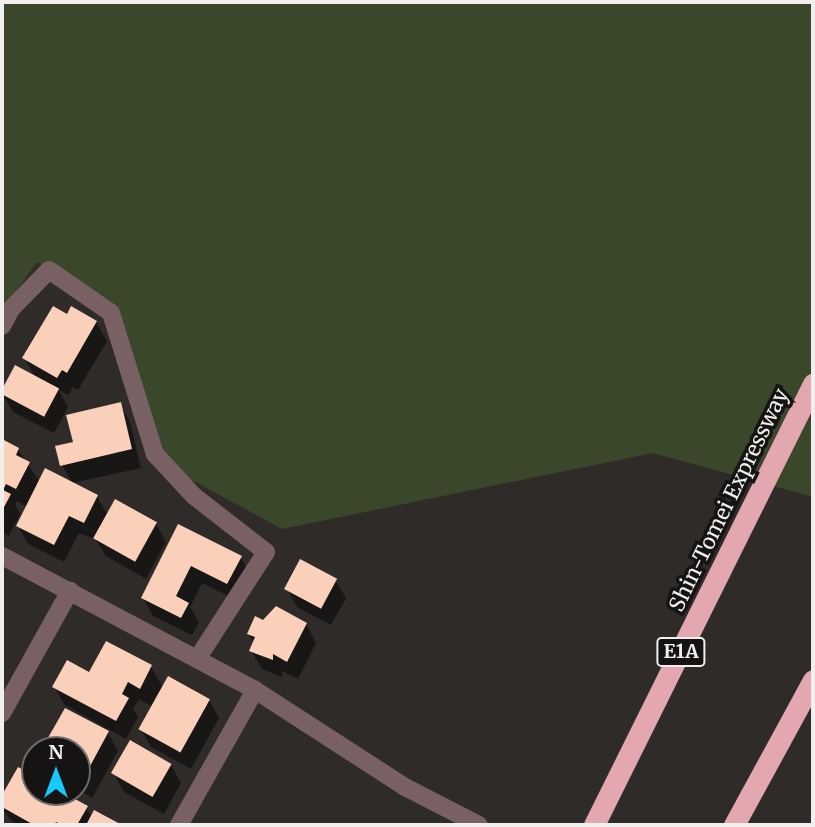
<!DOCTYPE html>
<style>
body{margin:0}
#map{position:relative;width:815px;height:827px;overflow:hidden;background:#2e2b29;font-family:Merriweather,serif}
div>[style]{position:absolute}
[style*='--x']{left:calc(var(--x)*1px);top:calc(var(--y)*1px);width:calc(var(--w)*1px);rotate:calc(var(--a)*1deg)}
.green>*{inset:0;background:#3a472a}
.shadow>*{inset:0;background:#0007}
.building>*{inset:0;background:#fbd0ba;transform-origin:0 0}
.minor>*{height:18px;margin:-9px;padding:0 9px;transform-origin:9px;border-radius:9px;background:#786063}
.tertiary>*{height:18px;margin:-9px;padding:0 9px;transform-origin:9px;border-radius:9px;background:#786063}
.motorway>*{height:21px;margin:-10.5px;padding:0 10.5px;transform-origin:10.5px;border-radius:10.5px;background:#e3a7b0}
span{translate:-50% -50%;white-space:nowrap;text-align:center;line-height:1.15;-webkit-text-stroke:7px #151413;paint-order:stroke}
.shield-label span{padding:2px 5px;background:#151413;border:2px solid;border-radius:5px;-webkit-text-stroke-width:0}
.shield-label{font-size:19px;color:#f2f0ef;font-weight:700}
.street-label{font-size:21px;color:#f2f0ef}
.frame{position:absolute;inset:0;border:4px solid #f2f0ef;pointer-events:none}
.north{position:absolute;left:21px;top:736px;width:70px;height:70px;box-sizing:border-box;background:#151413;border:2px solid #6d6c6b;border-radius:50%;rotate:0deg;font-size:19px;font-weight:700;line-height:28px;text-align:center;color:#f2f0ef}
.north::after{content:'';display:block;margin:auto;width:24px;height:32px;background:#15cafb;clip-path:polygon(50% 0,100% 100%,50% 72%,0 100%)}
</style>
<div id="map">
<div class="green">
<i style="clip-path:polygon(2px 2px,813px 2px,813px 497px,653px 453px,282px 529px,146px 455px,111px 313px,37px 262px,2px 311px)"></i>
</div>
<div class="shadow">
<i style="clip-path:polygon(68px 316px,96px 322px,107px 341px,78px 390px,73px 387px,68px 395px,58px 389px,68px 407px,54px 433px,13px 412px,2px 393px,16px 367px,36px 378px,24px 358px)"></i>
<i style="clip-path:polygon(120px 404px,130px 422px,141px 468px,72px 483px,62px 465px,75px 443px)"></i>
<i style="clip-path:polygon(2px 441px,18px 450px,40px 482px,97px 497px,108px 515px,156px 524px,166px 542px,146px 579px,106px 556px,95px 539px,79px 533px,64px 562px,28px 544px,18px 526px,27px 507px,17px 501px,15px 505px,20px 514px,9px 536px,2px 532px)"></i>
<i style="clip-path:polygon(178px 526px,240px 557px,251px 575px,238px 601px,202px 583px,190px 607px,199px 622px,192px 635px,153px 616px,143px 598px)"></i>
<i style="clip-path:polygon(335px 580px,346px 598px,331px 625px,297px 607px,287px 589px)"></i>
<i style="clip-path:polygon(263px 622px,306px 624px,316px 643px,298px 679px,282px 671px,282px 677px,262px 669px,251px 650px,254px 643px,249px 634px)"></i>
<i style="clip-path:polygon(151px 667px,163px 688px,209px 700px,219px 718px,191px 769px,151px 747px,141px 729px,153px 707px,139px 699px,133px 709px,138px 717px,126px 739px,65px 705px,54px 687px,90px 675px)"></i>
<i style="clip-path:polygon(108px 733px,118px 751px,92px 798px,77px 789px,77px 750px,43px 750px)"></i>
<i style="clip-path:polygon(171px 765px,181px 783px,164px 814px,124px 792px,114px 774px)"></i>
<i style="clip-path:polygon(19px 769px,35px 778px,35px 792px,59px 792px,86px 808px,92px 817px,95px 812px,119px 825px,15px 825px,2px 809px,2px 798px)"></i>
</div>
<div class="building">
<i style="clip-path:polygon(53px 306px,67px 314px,71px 306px,97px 321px,67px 373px,62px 370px,57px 378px,22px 358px)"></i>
<i style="left:15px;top:365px;width:50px;height:32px;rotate:28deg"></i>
<i style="clip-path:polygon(121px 402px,132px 449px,60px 466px,55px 446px,73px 442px,66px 415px)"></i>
<i style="clip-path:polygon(2px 439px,19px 448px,16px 455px,30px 462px,16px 489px,6px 484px,3px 490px,11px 494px,2px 511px)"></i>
<i style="clip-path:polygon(45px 468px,98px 495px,84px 523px,69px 516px,54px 545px,16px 526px)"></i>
<i style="left:115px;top:499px;width:48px;height:45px;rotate:29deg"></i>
<i style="clip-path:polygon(178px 524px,242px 556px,227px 584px,191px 566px,176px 596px,189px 603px,181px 618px,141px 598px)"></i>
<i style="left:300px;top:559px;width:42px;height:34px;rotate:28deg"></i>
<i style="clip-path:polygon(276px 606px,307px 623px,287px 662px,273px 654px,273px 660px,249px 651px,255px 637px,247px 634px,255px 616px,263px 620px)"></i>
<i style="clip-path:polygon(106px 641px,152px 665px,140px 689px,128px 682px,122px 694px,129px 698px,116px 721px,52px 687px,67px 660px,89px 672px)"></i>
<i style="left:168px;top:676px;width:48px;height:61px;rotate:29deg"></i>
<i style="clip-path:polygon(65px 708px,109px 731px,82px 781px,77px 778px,77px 750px,41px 750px)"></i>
<i style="left:130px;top:740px;width:48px;height:38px;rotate:30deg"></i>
<i style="clip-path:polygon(18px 767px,35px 776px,35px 792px,62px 792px,88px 806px,77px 825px,62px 825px,56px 822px,54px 825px,34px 825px,2px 807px,2px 795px)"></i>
<i style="clip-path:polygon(94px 810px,122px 825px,86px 825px)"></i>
</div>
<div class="minor">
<i style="--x:2;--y:326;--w:19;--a:-62"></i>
<i style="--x:11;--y:309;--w:54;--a:-45.7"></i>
<i style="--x:49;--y:270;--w:75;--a:34.7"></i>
<i style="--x:111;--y:313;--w:148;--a:72.7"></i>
<i style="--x:155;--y:454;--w:57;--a:47.1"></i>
<i style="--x:194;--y:496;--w:91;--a:37.9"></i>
<i style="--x:266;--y:552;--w:127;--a:122.8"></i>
<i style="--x:2;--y:713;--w:140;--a:-60.9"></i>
<i style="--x:179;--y:825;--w:155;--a:-60.6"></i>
</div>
<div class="tertiary">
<i style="--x:2;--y:556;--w:286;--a:27.9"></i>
<i style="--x:255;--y:690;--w:179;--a:32.9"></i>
<i style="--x:405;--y:787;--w:83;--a:27.2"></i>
</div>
<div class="motorway">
<i style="--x:594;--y:825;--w:493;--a:-63.6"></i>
<i style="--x:734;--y:825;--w:165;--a:-61.4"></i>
</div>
<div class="shield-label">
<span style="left:681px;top:652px">E1A</span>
</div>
<div class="street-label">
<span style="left:729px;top:500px;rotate:-64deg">Shin-Tomei Expressway</span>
</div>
<div class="frame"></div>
<div class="north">N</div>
</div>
